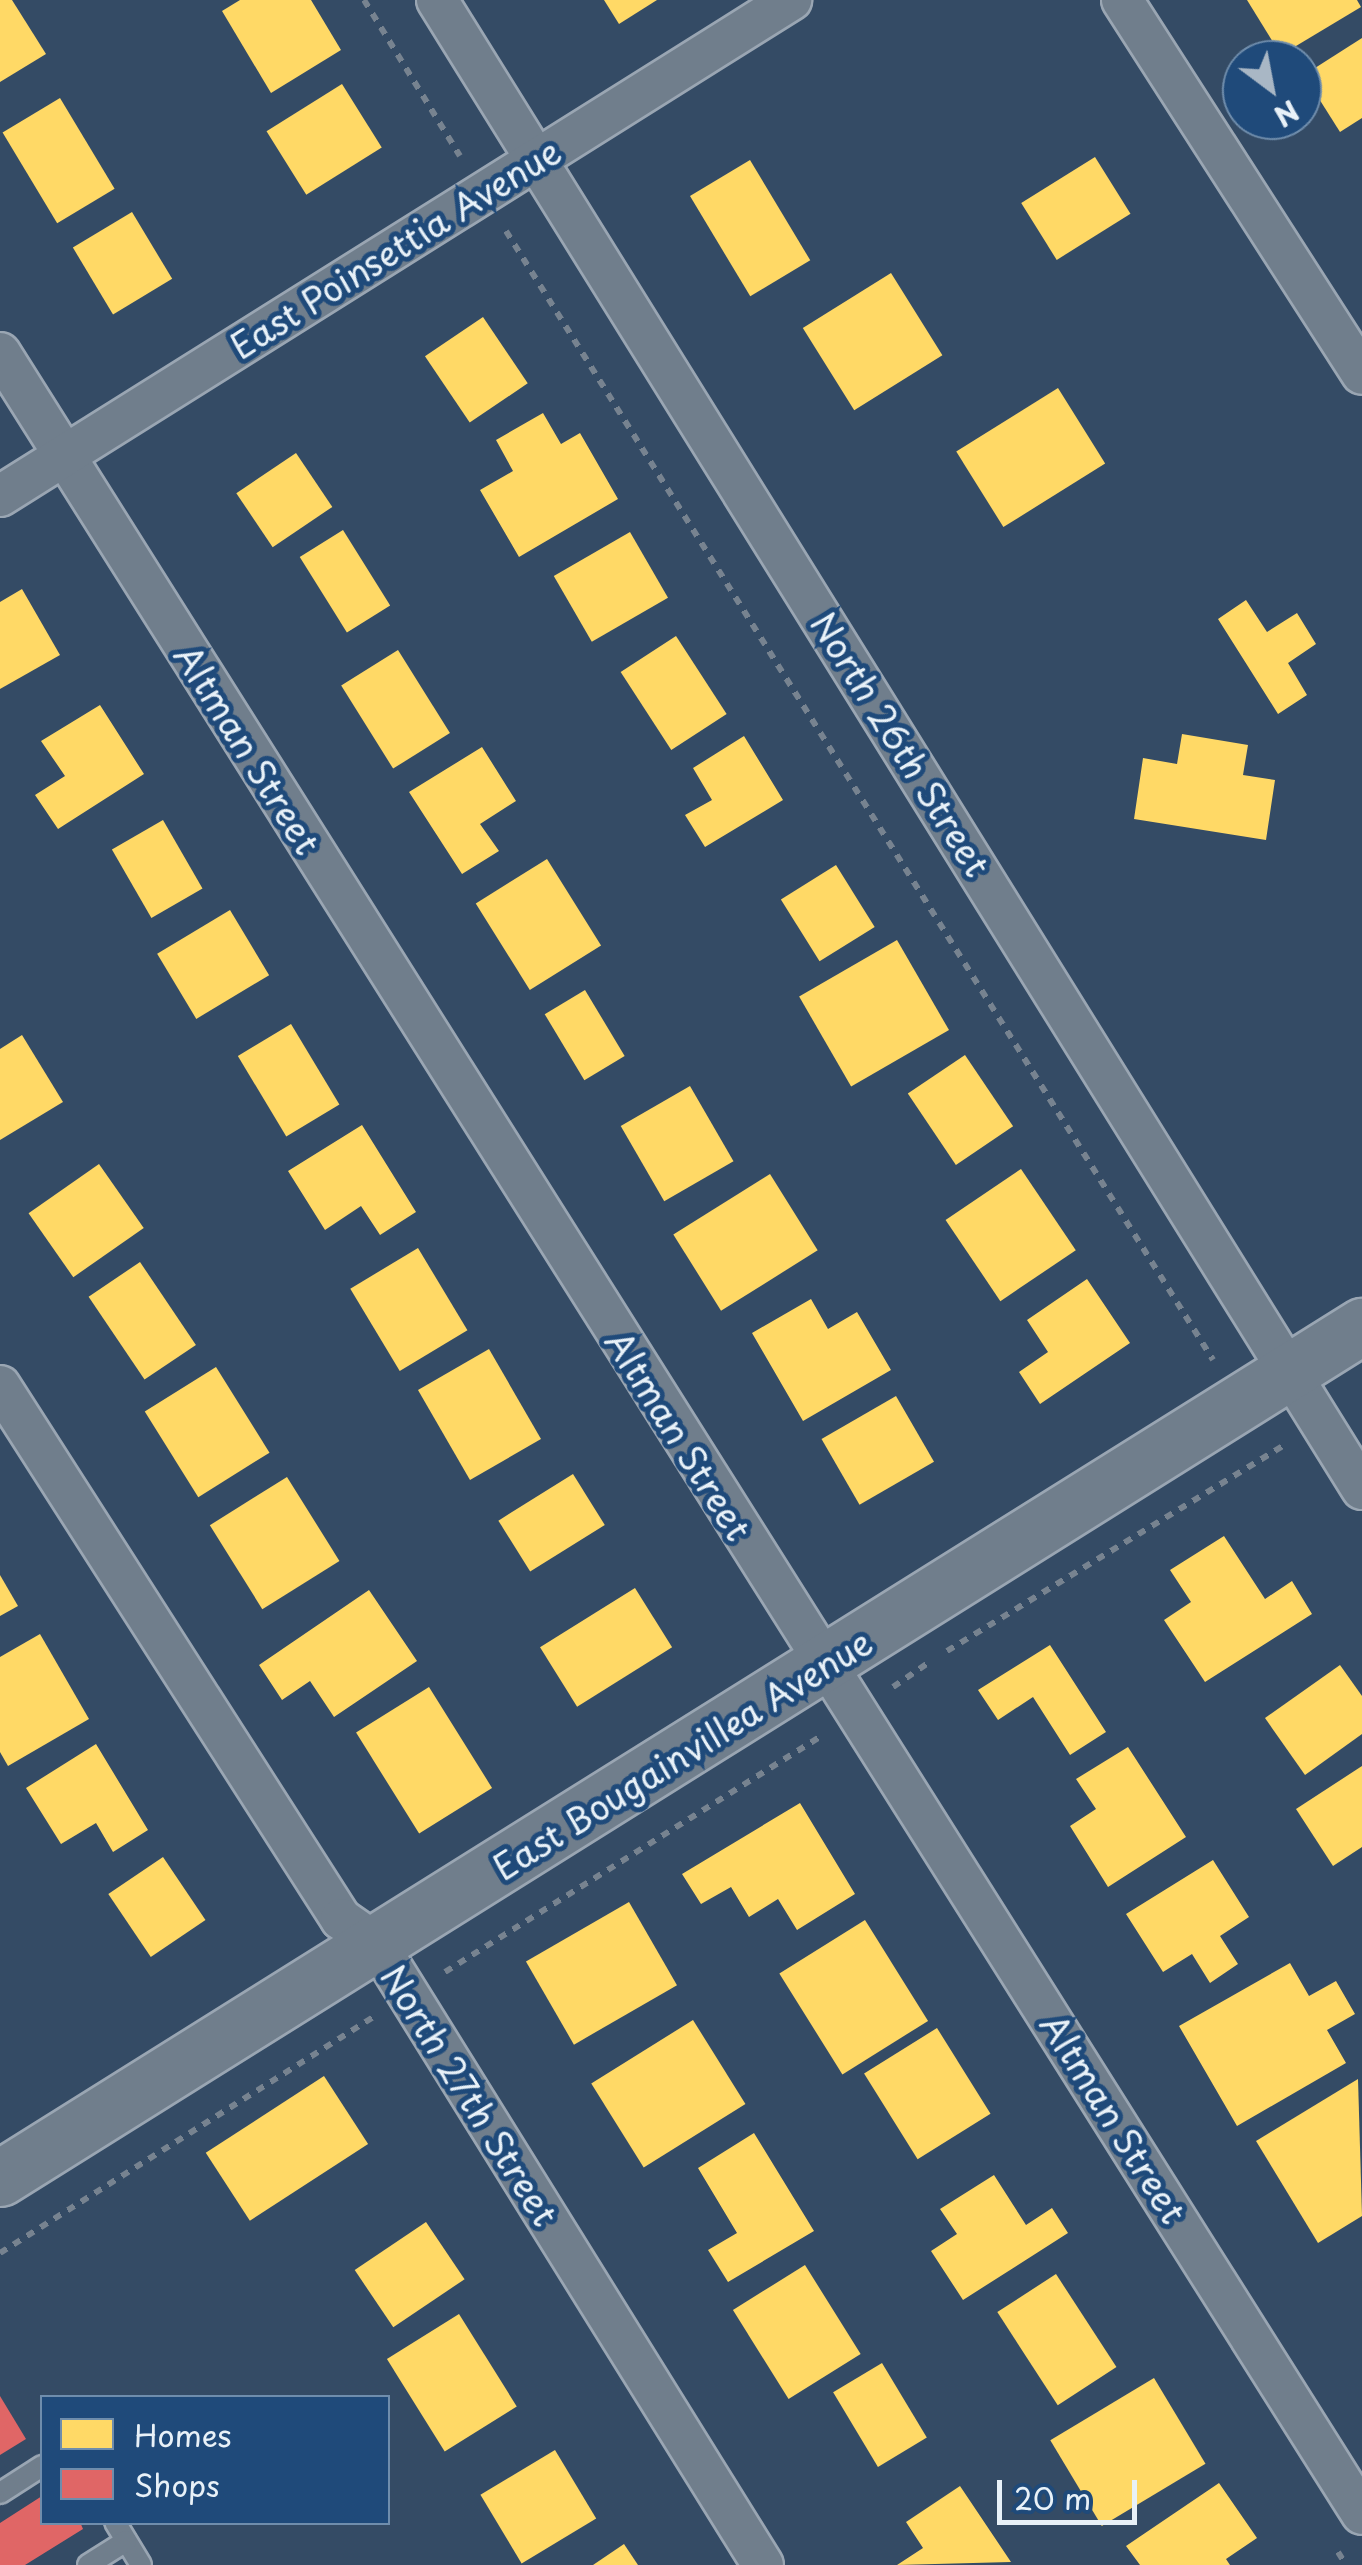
<!DOCTYPE html>
<style>
body{margin:0}
#map{position:relative;width:1362px;height:2565px;overflow:hidden;background:#344b65;font-family:"Playpen Sans",sans-serif}
div>[style]{position:absolute}
[style*='--x']{left:calc(var(--x)*1px);top:calc(var(--y)*1px);width:calc(var(--w)*1px);rotate:calc(var(--a)*1deg)}
.homes>*{inset:0;background:#ffd966;transform-origin:0 0}
.shops>*{inset:0;background:#e06666}
.path>*{height:6px;margin-top:-3px;transform-origin:0;background:repeating-linear-gradient(90deg,#778390 0 8px,transparent 0 16px)}
.roads{filter:drop-shadow(2px 0 #9aa6b3) drop-shadow(-2px 0 #9aa6b3) drop-shadow(0 2px #9aa6b3) drop-shadow(0 -2px #9aa6b3)}
.lane>*{height:20px;margin:-10px;padding:0 10px;transform-origin:10px;border-radius:10px;background:#707e8c}
.street>*{height:40px;margin:-20px;padding:0 20px;transform-origin:20px;border-radius:20px;background:#707e8c}
.secondary>*{height:55px;margin:-27.5px;padding:0 27.5px;transform-origin:27.5px;border-radius:27.5px;background:#707e8c}
span{translate:-50% -50%;white-space:nowrap;text-align:center;line-height:1.15;-webkit-text-stroke:10px #1f4a7a;paint-order:stroke}
.street-label{font-size:35px;color:#e8f1f8}
.legend{position:absolute;left:40px;top:2395px;width:350px;height:130px;box-sizing:border-box;background:#1f4a7a;border:2px solid #6f8dac;margin:0;padding:12px 18px;list-style:none;font-size:30px;color:#e8f1f8}
.legend li{display:flex;align-items:center;gap:20px;height:50px}
.legend b{width:50px;border:2px solid #6f8dac}
.north{position:absolute;left:1222px;top:40px;width:100px;height:100px;box-sizing:border-box;background:#1f4a7a;border:2px solid #6f8dac;border-radius:50%;rotate:148deg;font-size:28px;font-weight:700;line-height:40px;text-align:center;color:#e8f1f8}
.north::after{content:'';display:block;margin:auto;width:35px;height:45px;background:#a9b7c5;clip-path:polygon(50% 0,100% 100%,50% 72%,0 100%)}
.scale{position:absolute;left:997px;top:2480px;width:140px;height:45px;box-sizing:border-box;border:5px solid #e8f1f8;border-top:0;padding-left:12px;font-size:30px;line-height:35px;white-space:nowrap;color:#e8f1f8;-webkit-text-stroke:8px #1f4a7a;paint-order:stroke}
</style>
<div id="map">
<div class="homes">
<i style="clip-path:polygon(0 0,12px 0,46px 54px,0 82px)"></i>
<i style="clip-path:polygon(240px 0,311px 0,341px 50px,271px 93px,222px 11px)"></i>
<i style="clip-path:polygon(604px 0,657px 0,619px 24px)"></i>
<i style="clip-path:polygon(1247px 0,1357px 0,1361px 7px,1281px 55px)"></i>
<i style="clip-path:polygon(1362px 38px,1362px 118px,1340px 132px,1304px 75px)"></i>
<i style="left:342px;top:84px;width:75px;height:89px;rotate:58deg"></i>
<i style="left:60px;top:98px;width:106px;height:67px;rotate:59deg"></i>
<i style="left:1095px;top:157px;width:67px;height:87px;rotate:58deg"></i>
<i style="left:750px;top:160px;width:117px;height:70px;rotate:59deg"></i>
<i style="left:132px;top:212px;width:78px;height:69px;rotate:59deg"></i>
<i style="left:891px;top:273px;width:97px;height:104px;rotate:58deg"></i>
<i style="left:483px;top:317px;width:80px;height:70px;rotate:56deg"></i>
<i style="left:1058px;top:388px;width:89px;height:120px;rotate:58deg"></i>
<i style="clip-path:polygon(543px 413px,561px 444px,580px 433px,618px 499px,519px 557px,480px 490px,513px 471px,496px 440px)"></i>
<i style="left:296px;top:453px;width:65px;height:72px;rotate:56deg"></i>
<i style="left:343px;top:530px;width:89px;height:51px;rotate:58deg"></i>
<i style="left:630px;top:532px;width:76px;height:88px;rotate:60deg"></i>
<i style="clip-path:polygon(22px 589px,60px 655px,0 689px,0 602px)"></i>
<i style="clip-path:polygon(1246px 600px,1267px 632px,1297px 613px,1316px 644px,1288px 663px,1307px 695px,1278px 714px,1218px 619px)"></i>
<i style="left:676px;top:636px;width:93px;height:66px;rotate:57deg"></i>
<i style="left:398px;top:650px;width:98px;height:67px;rotate:58deg"></i>
<i style="clip-path:polygon(100px 705px,144px 774px,58px 829px,35px 795px,65px 776px,41px 741px)"></i>
<i style="clip-path:polygon(1182px 734px,1248px 745px,1243px 775px,1275px 780px,1266px 840px,1134px 819px,1143px 758px,1177px 764px)"></i>
<i style="clip-path:polygon(744px 736px,783px 800px,705px 847px,685px 815px,712px 800px,693px 768px)"></i>
<i style="clip-path:polygon(482px 747px,516px 801px,480px 824px,499px 851px,462px 874px,409px 792px)"></i>
<i style="left:163px;top:820px;width:79px;height:59px;rotate:60deg"></i>
<i style="left:547px;top:859px;width:102px;height:84px;rotate:58deg"></i>
<i style="left:836px;top:865px;width:73px;height:65px;rotate:58deg"></i>
<i style="left:230px;top:910px;width:76px;height:85px;rotate:59deg"></i>
<i style="left:897px;top:940px;width:104px;height:113px;rotate:60deg"></i>
<i style="left:585px;top:990px;width:77px;height:47px;rotate:59deg"></i>
<i style="left:291px;top:1024px;width:94px;height:62px;rotate:59deg"></i>
<i style="clip-path:polygon(22px 1035px,63px 1102px,0 1140px,0 1049px)"></i>
<i style="left:965px;top:1055px;width:86px;height:69px;rotate:56deg"></i>
<i style="left:690px;top:1086px;width:87px;height:80px;rotate:60deg"></i>
<i style="clip-path:polygon(362px 1125px,416px 1212px,380px 1235px,361px 1206px,325px 1230px,288px 1171px)"></i>
<i style="left:99px;top:1164px;width:78px;height:86px;rotate:55deg"></i>
<i style="left:1021px;top:1169px;width:98px;height:91px;rotate:56deg"></i>
<i style="left:770px;top:1174px;width:90px;height:114px;rotate:58deg"></i>
<i style="left:418px;top:1248px;width:96px;height:79px;rotate:59deg"></i>
<i style="left:140px;top:1262px;width:100px;height:62px;rotate:56deg"></i>
<i style="clip-path:polygon(1087px 1279px,1130px 1343px,1040px 1404px,1019px 1372px,1048px 1352px,1027px 1320px)"></i>
<i style="clip-path:polygon(811px 1299px,828px 1329px,857px 1312px,891px 1370px,803px 1421px,752px 1333px)"></i>
<i style="left:489px;top:1349px;width:104px;height:82px;rotate:60deg"></i>
<i style="left:216px;top:1367px;width:101px;height:84px;rotate:58deg"></i>
<i style="left:896px;top:1396px;width:76px;height:86px;rotate:60deg"></i>
<i style="left:573px;top:1474px;width:60px;height:88px;rotate:58deg"></i>
<i style="left:287px;top:1477px;width:99px;height:91px;rotate:58deg"></i>
<i style="clip-path:polygon(1224px 1536px,1265px 1599px,1292px 1581px,1312px 1614px,1205px 1682px,1164px 1620px,1191px 1602px,1170px 1570px)"></i>
<i style="clip-path:polygon(0 1575px,18px 1606px,0 1616px)"></i>
<i style="left:635px;top:1588px;width:70px;height:112px;rotate:58deg"></i>
<i style="clip-path:polygon(369px 1590px,417px 1661px,334px 1717px,310px 1681px,282px 1700px,259px 1665px)"></i>
<i style="clip-path:polygon(40px 1634px,89px 1719px,8px 1766px,0 1752px,0 1657px)"></i>
<i style="clip-path:polygon(1050px 1645px,1106px 1732px,1070px 1755px,1033px 1697px,998px 1720px,978px 1690px)"></i>
<i style="clip-path:polygon(1340px 1665px,1362px 1696px,1362px 1734px,1305px 1775px,1265px 1718px)"></i>
<i style="left:429px;top:1687px;width:119px;height:86px;rotate:58deg"></i>
<i style="clip-path:polygon(96px 1744px,148px 1830px,113px 1852px,96px 1823px,61px 1844px,26px 1788px)"></i>
<i style="clip-path:polygon(1128px 1747px,1186px 1837px,1108px 1887px,1070px 1826px,1096px 1809px,1076px 1779px)"></i>
<i style="clip-path:polygon(1362px 1766px,1362px 1847px,1333px 1866px,1296px 1809px)"></i>
<i style="clip-path:polygon(800px 1803px,855px 1894px,797px 1930px,778px 1899px,749px 1917px,731px 1887px,701px 1904px,682px 1874px)"></i>
<i style="left:163px;top:1857px;width:76px;height:66px;rotate:56deg"></i>
<i style="clip-path:polygon(1213px 1860px,1249px 1917px,1220px 1936px,1238px 1964px,1210px 1983px,1192px 1954px,1163px 1972px,1126px 1914px)"></i>
<i style="left:629px;top:1902px;width:96px;height:119px;rotate:60deg"></i>
<i style="left:865px;top:1920px;width:119px;height:101px;rotate:58deg"></i>
<i style="clip-path:polygon(1290px 1963px,1309px 1996px,1336px 1981px,1355px 2014px,1327px 2030px,1346px 2063px,1237px 2126px,1179px 2026px)"></i>
<i style="left:693px;top:2020px;width:99px;height:120px;rotate:58deg"></i>
<i style="left:937px;top:2028px;width:101px;height:86px;rotate:58deg"></i>
<i style="left:324px;top:2076px;width:81px;height:141px;rotate:57deg"></i>
<i style="clip-path:polygon(1358px 2079px,1362px 2216px,1318px 2243px,1256px 2141px)"></i>
<i style="clip-path:polygon(754px 2133px,814px 2231px,728px 2282px,708px 2250px,737px 2233px,698px 2168px)"></i>
<i style="clip-path:polygon(994px 2175px,1026px 2225px,1052px 2208px,1068px 2233px,963px 2300px,931px 2251px,957px 2234px,940px 2209px)"></i>
<i style="left:426px;top:2222px;width:69px;height:86px;rotate:56deg"></i>
<i style="left:805px;top:2265px;width:105px;height:85px;rotate:58deg"></i>
<i style="left:1056px;top:2274px;width:111px;height:70px;rotate:57deg"></i>
<i style="left:459px;top:2314px;width:109px;height:85px;rotate:58deg"></i>
<i style="left:882px;top:2363px;width:87px;height:57px;rotate:59deg"></i>
<i style="left:1154px;top:2378px;width:100px;height:121px;rotate:59deg"></i>
<i style="left:555px;top:2450px;width:80px;height:87px;rotate:59deg"></i>
<i style="clip-path:polygon(1219px 2483px,1257px 2538px,1226px 2559px,1230px 2565px,1140px 2565px,1126px 2546px)"></i>
<i style="clip-path:polygon(960px 2486px,1011px 2562px,897px 2565px,923px 2548px,906px 2522px)"></i>
<i style="clip-path:polygon(624px 2544px,638px 2565px,593px 2565px)"></i>
</div>
<div class="shops">
<i style="clip-path:polygon(0 2396px,26px 2439px,0 2455px)"></i>
<i style="clip-path:polygon(42px 2496px,42px 2522px,80px 2522px,83px 2529px,25px 2565px,0 2565px,0 2523px)"></i>
</div>
<div class="path">
<i style="--x:364;--y:0;--w:183;--a:58.4"></i>
<i style="--x:506;--y:231;--w:1332;--a:57.94"></i>
<i style="--x:947;--y:1651;--w:397;--a:-31.4"></i>
<i style="--x:893;--y:1687;--w:42;--a:-34.4"></i>
<i style="--x:445;--y:1972;--w:443;--a:-32.1"></i>
<i style="--x:0;--y:2253;--w:444;--a:-32.3"></i>
<i style="--x:1338;--y:2552;--w:15;--a:58"></i>
</div>
<div class="roads">
<div class="lane">
<i style="--x:0;--y:2493;--w:50;--a:-32.7"></i>
<i style="--x:115;--y:2522;--w:50;--a:58.8"></i>
<i style="--x:88;--y:2565;--w:45;--a:-32.3"></i>
</div>
<div class="street">
<i style="--x:437;--y:0;--w:1753;--a:58.15"></i>
<i style="--x:1122;--y:0;--w:444;--a:57.3"></i>
<i style="--x:0;--y:353;--w:2554;--a:57.78"></i>
<i style="--x:0;--y:496;--w:934;--a:-32.09"></i>
<i style="--x:0;--y:1386;--w:633;--a:57.39"></i>
<i style="--x:341;--y:1919;--w:44;--a:34.8"></i>
<i style="--x:377;--y:1944;--w:731;--a:58.14"></i>
</div>
<div class="secondary">
<i style="--x:0;--y:2178;--w:1607;--a:-32.03"></i>
</div>
</div>
<div class="street-label">
<span style="left:395px;top:248px;rotate:-32deg">East Poinsettia Avenue</span>
<span style="left:901px;top:744px;rotate:58deg">North 26th Street</span>
<span style="left:248px;top:749px;rotate:58deg">Altman Street</span>
<span style="left:679px;top:1435px;rotate:58deg">Altman Street</span>
<span style="left:682px;top:1754px;rotate:-32deg">East Bougainvillea Avenue</span>
<span style="left:470px;top:2095px;rotate:58deg">North 27th Street</span>
<span style="left:1114px;top:2118px;rotate:58deg">Altman Street</span>
</div>
<ul class="legend">
<li><b style="height:28px;background:#ffd966"></b>Homes</li>
<li><b style="height:28px;background:#e06666"></b>Shops</li>
</ul>
<div class="north">N</div>
<div class="scale">20 m</div>
</div>
